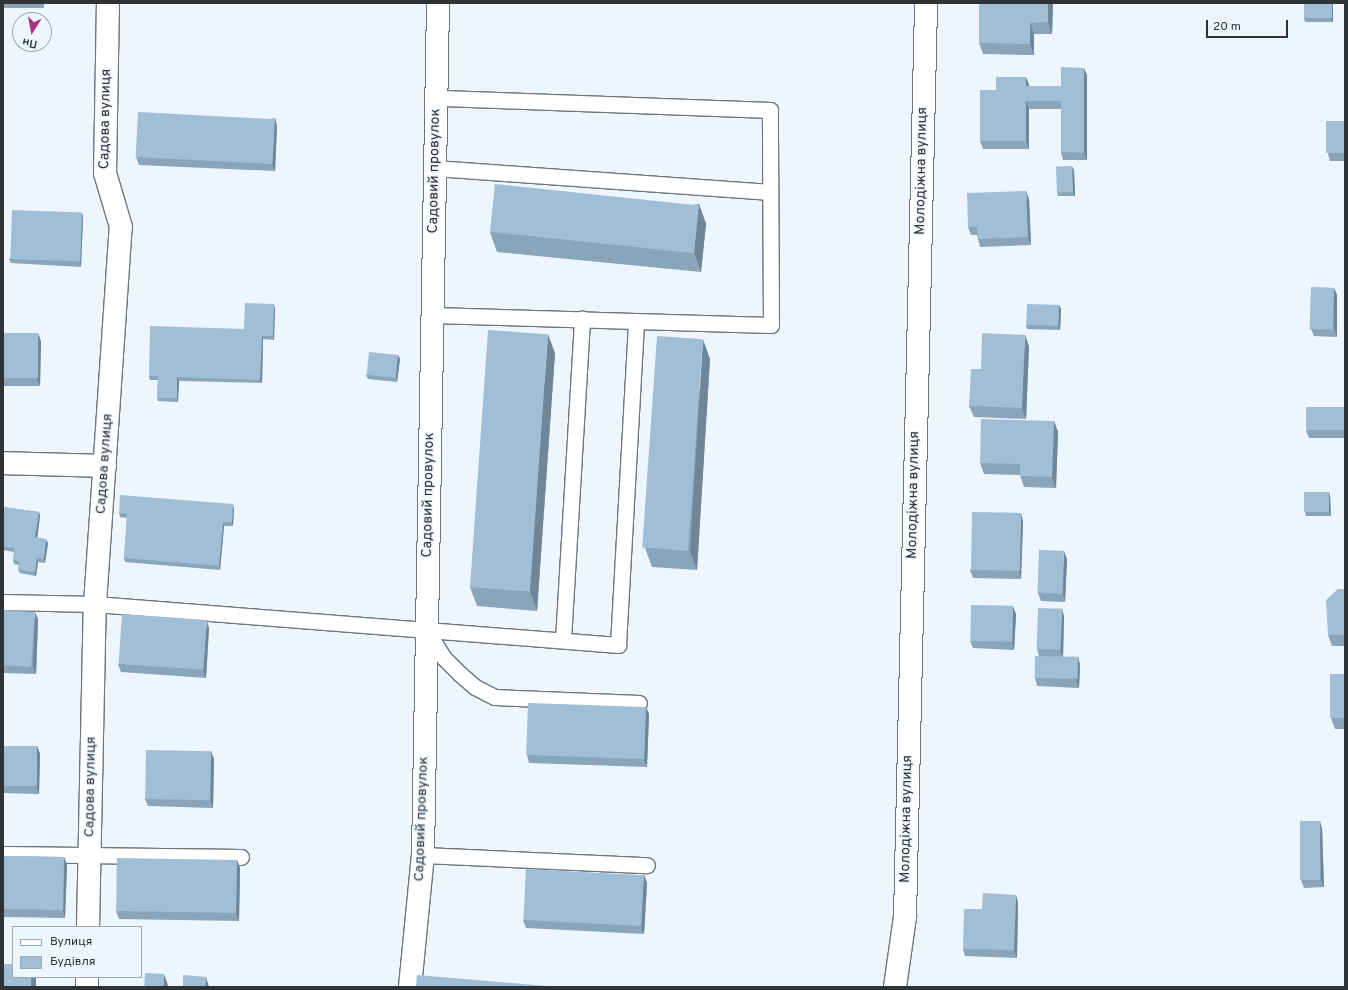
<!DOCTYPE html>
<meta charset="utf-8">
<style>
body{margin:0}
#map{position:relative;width:1348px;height:990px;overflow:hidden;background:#edf6fe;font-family:Overpass,sans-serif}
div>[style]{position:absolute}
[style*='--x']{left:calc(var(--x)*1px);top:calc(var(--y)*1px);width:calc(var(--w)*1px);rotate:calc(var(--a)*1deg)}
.roads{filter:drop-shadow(1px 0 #6d767c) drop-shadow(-1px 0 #6d767c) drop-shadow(0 1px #6d767c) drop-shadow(0 -1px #6d767c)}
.service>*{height:15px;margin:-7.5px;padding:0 7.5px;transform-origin:7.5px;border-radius:7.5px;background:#fff}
.minor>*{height:22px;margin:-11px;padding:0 11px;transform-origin:11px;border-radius:11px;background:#fff}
.wall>*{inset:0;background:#8aa4b9;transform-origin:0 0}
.shaded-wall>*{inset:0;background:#708696;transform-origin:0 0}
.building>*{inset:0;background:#a0bfd7;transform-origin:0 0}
span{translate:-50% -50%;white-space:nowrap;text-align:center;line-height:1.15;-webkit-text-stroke:3px #edf6fe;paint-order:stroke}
.street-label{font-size:14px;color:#2f3336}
.frame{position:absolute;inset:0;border:4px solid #2f3336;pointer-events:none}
.legend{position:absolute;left:12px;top:926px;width:130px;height:52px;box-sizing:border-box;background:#edf6fe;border:1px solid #a1a8ae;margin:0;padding:5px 7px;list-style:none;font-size:12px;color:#2f3336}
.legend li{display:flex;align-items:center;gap:8px;height:20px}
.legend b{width:20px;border:1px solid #a1a8ae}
.north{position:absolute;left:12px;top:12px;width:40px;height:40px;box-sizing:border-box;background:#edf6fe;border:1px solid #a1a8ae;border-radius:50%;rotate:191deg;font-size:11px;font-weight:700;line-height:16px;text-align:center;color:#2f3336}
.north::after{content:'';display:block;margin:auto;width:14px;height:18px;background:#ac3183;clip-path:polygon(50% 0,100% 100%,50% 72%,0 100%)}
.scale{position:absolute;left:1206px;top:20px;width:82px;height:18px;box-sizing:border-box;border:2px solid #2f3336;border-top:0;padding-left:5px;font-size:12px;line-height:14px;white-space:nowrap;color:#2f3336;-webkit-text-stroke:3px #edf6fe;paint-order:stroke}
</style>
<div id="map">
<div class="roads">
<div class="service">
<i style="--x:435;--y:168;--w:336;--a:4.1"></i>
<i style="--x:432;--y:315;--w:339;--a:1.7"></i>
<i style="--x:771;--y:325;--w:215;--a:-90.3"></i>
<i style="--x:770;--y:110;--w:334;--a:-177.9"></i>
<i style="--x:3;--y:602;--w:92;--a:1.2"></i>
<i style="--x:95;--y:604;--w:525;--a:4.48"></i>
<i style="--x:618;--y:645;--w:324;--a:-86.8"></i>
<i style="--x:427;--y:631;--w:32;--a:58"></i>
<i style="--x:444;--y:658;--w:23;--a:45"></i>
<i style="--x:460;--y:674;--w:20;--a:41"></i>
<i style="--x:475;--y:687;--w:22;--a:27"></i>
<i style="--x:495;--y:697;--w:144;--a:2.4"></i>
<i style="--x:563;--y:640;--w:322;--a:-86.6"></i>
<i style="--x:3;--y:854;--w:238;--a:0.7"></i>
<i style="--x:423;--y:855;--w:224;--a:2.6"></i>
</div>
<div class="minor">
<i style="--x:3;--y:463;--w:102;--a:1.7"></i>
<i style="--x:88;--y:927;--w:323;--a:-88.8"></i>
<i style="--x:95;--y:604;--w:378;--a:-86.1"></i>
<i style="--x:121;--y:227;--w:56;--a:-106.5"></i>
<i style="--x:105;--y:173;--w:170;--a:-89"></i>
<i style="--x:87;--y:987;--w:10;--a:-90"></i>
<i style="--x:410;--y:987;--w:133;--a:-84.4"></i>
<i style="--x:423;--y:855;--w:852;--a:-88.99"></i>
<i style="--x:895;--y:987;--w:71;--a:-81.9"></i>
<i style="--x:905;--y:917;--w:914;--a:-88.68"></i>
</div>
</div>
<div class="wall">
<i style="left:3px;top:3px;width:41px;height:5px"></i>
<i style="clip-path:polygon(979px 3px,1053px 3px,1052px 34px,1034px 34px,1034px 55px,983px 54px,979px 43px)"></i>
<i style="clip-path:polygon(1304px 3px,1333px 3px,1333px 22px,1305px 22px,1304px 18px)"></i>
<i style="clip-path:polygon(1087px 75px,1087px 160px,1063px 160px,1061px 152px,1061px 109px,1029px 109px,1029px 149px,983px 149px,980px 141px,996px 90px,1029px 84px,1029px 86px,1061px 86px)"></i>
<i style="clip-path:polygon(275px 118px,277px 126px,275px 171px,139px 165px,136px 157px)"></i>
<i style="clip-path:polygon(1345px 121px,1345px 161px,1330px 161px,1328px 154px)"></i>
<i style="clip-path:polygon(1074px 170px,1075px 196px,1058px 196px,1057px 192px)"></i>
<i style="clip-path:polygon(1029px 199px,1031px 245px,980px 247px,977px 235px,971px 235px,968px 227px)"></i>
<i style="clip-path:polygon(699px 204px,706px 224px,701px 272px,497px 252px,490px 232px)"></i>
<i style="clip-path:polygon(82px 213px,83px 217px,81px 267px,11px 263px,9px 259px)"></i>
<i style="clip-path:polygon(1334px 288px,1337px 295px,1337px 337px,1314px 336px,1311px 329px)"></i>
<i style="clip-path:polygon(1059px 305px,1061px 309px,1060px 330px,1027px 329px,1026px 325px)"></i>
<i style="clip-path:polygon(275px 308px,274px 340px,263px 339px,262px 383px,179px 381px,178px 402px,158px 401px,157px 398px,158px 380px,150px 380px,149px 376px,244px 329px)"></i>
<i style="clip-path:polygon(3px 333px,41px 341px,40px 386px,3px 386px)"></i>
<i style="clip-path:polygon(1029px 346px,1026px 419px,974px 417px,969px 406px,981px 369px)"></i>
<i style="clip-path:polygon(555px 353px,537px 611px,477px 606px,470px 587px)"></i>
<i style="clip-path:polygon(398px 355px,400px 359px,397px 382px,368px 379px,366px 375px)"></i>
<i style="clip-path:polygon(710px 359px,697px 570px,652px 567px,645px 548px)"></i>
<i style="clip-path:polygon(1344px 407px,1345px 410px,1345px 438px,1309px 438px,1306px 431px)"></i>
<i style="clip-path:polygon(1054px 421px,1058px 432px,1056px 488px,1024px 487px,1020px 475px,984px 474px,980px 463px)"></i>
<i style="clip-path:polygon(1329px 492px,1330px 496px,1331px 516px,1306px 516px,1305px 512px)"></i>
<i style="clip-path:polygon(3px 507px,39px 512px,40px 515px,37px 538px,48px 543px,45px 563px,38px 562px,36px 576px,20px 573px,18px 570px,19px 565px,14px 564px,13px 560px,14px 552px,3px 550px)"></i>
<i style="clip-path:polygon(234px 508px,233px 526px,224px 526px,220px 570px,125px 562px,124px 558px,127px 518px,120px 517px,119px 513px)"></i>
<i style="clip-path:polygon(1023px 521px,1021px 579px,973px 578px,970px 570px)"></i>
<i style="clip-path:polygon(1067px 559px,1065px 602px,1041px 601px,1038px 593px)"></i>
<i style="clip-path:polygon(1345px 589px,1345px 650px,1345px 646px,1332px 646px,1328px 635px)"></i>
<i style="clip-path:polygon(3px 610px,38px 619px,36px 674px,3px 673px)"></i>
<i style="clip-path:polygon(1016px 614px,1014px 650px,973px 648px,970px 641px)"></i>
<i style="clip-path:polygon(1064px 616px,1063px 657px,1078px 657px,1080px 665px,1079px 688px,1037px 686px,1035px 678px,1039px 656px,1037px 649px)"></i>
<i style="clip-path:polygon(209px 628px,206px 678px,121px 672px,118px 664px)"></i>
<i style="clip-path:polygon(1345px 674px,1345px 729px,1335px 729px,1331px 718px)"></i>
<i style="clip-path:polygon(646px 707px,649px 714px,647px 767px,529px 763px,527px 755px)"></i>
<i style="clip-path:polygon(3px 746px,37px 746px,40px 754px,39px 794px,3px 793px)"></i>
<i style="clip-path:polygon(214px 759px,213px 808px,148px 806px,145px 799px)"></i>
<i style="clip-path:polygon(1322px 828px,1324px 887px,1304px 888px,1301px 880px)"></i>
<i style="clip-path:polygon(3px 856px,64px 857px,67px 865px,65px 918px,3px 917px)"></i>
<i style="clip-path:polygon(237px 860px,240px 868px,239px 921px,119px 919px,116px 911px)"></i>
<i style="clip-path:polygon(644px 875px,647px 883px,644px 934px,526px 928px,523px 920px)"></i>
<i style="clip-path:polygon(1018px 902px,1017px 958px,965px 956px,963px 949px,982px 909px)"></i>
</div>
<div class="shaded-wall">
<i style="clip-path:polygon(1048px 3px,1053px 3px,1052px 34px,1048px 22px)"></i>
<i style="clip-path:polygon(1332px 3px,1333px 3px,1333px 22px,1331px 19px)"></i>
<i style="clip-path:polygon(1030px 23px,1034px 34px,1034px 55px,1030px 44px)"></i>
<i style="clip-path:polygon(1084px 68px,1087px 75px,1087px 160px,1084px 153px)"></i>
<i style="clip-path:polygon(1026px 77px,1029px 84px,1029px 94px,1026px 86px)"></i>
<i style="clip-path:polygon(1026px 101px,1029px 109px,1029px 149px,1026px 141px)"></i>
<i style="clip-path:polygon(275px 118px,277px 126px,275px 171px,272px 164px)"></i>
<i style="clip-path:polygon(1072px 166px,1074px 170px,1075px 196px,1073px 192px)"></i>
<i style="clip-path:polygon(1026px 191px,1029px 199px,1031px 245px,1028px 237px)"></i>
<i style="clip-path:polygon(699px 204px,706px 224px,701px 272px,694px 252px)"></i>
<i style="clip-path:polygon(82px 213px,83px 217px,81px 267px,80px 263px)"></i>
<i style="clip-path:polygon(1334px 288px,1337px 295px,1337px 337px,1334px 329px)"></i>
<i style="clip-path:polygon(274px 304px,275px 308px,274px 340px,273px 336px)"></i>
<i style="clip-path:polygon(1059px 305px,1061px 309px,1060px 330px,1058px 326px)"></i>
<i style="clip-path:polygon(38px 333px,41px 341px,40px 386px,37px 379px)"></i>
<i style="clip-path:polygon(548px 334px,555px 353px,537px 611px,530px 591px)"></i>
<i style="clip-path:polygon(1025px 335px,1029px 346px,1026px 419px,1022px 408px)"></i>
<i style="clip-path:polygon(262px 336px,263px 339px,262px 383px,260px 380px)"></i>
<i style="clip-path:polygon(703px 339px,710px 359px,697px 570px,690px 551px)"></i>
<i style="clip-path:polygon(398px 355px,400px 359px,397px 382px,396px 378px)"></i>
<i style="clip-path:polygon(177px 377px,179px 381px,178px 402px,177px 398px)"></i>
<i style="clip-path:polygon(1344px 407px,1345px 410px,1345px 433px,1344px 430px)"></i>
<i style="clip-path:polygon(1054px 421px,1058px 432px,1056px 488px,1052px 477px)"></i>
<i style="clip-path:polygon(1329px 492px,1330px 496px,1331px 516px,1329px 512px)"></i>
<i style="clip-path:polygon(233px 504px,234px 508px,233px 526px,232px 522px)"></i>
<i style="clip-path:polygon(39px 512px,40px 515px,37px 541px,35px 537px)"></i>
<i style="clip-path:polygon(1021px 513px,1023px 521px,1021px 579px,1019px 572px)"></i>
<i style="clip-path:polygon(223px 522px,224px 526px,220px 570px,219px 566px)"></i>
<i style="clip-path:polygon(46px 539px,48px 543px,45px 563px,44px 559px)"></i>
<i style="clip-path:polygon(1064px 551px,1067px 559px,1065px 602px,1063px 594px)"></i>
<i style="clip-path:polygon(37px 558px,38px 562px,36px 576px,35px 572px)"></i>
<i style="clip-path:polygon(1013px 606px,1016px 614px,1014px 650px,1012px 642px)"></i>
<i style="clip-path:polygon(1062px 609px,1064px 616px,1063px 657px,1060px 650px)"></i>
<i style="clip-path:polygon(35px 612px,38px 619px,36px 674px,33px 667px)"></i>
<i style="clip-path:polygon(207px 620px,209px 628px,206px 678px,203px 671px)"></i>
<i style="clip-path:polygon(1078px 657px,1080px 665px,1079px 688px,1076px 680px)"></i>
<i style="clip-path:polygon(646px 707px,649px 714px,647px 767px,644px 760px)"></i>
<i style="clip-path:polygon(37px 746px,40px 754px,39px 794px,36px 786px)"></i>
<i style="clip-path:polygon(211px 751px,214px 759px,213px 808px,210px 800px)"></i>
<i style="clip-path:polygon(1320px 821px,1322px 828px,1324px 887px,1321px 880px)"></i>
<i style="clip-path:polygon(64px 857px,67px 865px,65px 918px,63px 911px)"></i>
<i style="clip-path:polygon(237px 860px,240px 868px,239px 921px,236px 914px)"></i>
<i style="clip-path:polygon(644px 875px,647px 883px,644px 934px,641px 927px)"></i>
<i style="clip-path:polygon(1016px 895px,1018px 902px,1017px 958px,1014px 950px)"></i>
<i style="clip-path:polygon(164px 974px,168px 985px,167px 987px,163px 987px)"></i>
<i style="left:31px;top:977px;width:5px;height:10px"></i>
<i style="clip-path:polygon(206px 977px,209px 987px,205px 987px)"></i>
</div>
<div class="building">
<i style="clip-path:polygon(979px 3px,1048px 3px,1048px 22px,1030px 23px,1030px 44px,979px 43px)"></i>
<i style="left:1304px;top:3px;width:28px;height:15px"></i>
<i style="clip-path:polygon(1061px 67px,1084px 68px,1084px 153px,1061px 152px,1061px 101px,1026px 101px,1026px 141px,980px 141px,980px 90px,996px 90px,996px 77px,1026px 77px,1026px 86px,1061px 86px)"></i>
<i style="left:138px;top:112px;width:137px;height:45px;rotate:3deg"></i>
<i style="left:1345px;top:121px;width:32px;height:19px;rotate:90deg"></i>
<i style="left:1072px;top:166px;width:26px;height:16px;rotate:88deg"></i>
<i style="left:495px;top:184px;width:205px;height:48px;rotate:6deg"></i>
<i style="clip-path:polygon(1026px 191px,1028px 237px,978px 239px,977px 227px,968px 227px,967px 193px)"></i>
<i style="left:12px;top:210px;width:70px;height:49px;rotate:2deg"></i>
<i style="left:1311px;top:287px;width:23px;height:42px;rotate:2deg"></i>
<i style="clip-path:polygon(245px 303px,274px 304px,273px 336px,262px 336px,260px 380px,177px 377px,177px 398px,157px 398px,158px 376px,149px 376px,150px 326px,244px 329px)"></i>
<i style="left:1027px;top:304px;width:32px;height:21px;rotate:2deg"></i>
<i style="left:488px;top:330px;width:60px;height:258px;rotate:4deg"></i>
<i style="left:3px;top:333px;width:35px;height:45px"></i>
<i style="clip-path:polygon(982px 333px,1025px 335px,1022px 408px,969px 406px,971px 369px,981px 369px)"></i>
<i style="left:657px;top:336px;width:46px;height:212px;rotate:4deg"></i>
<i style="left:369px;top:352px;width:29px;height:23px;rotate:6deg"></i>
<i style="left:1344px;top:407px;width:23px;height:38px;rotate:90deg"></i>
<i style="clip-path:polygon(981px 419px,1054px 421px,1052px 477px,1020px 476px,1020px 464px,980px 463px)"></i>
<i style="left:1304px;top:492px;width:25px;height:20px"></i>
<i style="clip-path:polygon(120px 495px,233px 504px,232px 522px,223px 522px,219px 566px,124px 558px,127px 514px,119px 513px)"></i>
<i style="clip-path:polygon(3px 507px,39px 512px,35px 537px,46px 539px,44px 559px,37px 558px,35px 572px,18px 570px,19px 561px,13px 560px,15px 548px,3px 547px)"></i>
<i style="left:972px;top:512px;width:49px;height:58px;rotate:1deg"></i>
<i style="left:1039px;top:550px;width:25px;height:43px;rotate:2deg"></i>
<i style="clip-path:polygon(1338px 589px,1345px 589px,1345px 649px,1344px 635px,1328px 635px,1326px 600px)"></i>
<i style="left:971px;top:605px;width:42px;height:36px;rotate:1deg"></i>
<i style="left:1038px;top:608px;width:24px;height:41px;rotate:2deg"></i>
<i style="left:3px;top:610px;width:32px;height:55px;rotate:4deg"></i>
<i style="left:122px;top:614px;width:85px;height:50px;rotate:4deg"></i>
<i style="left:1035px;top:656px;width:43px;height:22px;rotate:1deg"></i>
<i style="left:1330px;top:674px;width:15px;height:44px"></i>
<i style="left:528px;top:703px;width:118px;height:52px;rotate:2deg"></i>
<i style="left:3px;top:746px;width:34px;height:40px"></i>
<i style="left:146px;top:750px;width:65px;height:49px;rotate:1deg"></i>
<i style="left:1300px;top:821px;width:20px;height:59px"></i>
<i style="left:3px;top:856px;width:61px;height:53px;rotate:1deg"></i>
<i style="left:117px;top:858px;width:120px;height:53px;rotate:1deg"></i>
<i style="left:526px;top:869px;width:118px;height:51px;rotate:3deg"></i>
<i style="clip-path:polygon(983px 893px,1016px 895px,1014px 950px,963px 949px,964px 909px,982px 909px)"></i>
<i style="clip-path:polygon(3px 964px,13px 964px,13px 977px,31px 977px,31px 987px,3px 987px)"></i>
<i style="left:145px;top:973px;width:19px;height:14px;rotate:3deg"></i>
<i style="clip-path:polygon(183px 975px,206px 977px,205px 987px,183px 987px)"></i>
<i style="clip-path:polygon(417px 975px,559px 987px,416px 987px)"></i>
</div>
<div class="street-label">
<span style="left:106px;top:119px;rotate:-89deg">Садова вулиця</span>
<span style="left:435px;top:171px;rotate:-89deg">Садовий провулок</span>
<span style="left:922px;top:171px;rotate:-89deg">Молодіжна вулиця</span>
<span style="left:105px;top:464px;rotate:-86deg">Садова вулиця</span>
<span style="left:429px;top:495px;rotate:-89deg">Садовий провулок</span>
<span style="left:914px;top:495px;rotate:-89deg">Молодіжна вулиця</span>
<span style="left:91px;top:787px;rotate:-89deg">Садова вулиця</span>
<span style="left:422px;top:819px;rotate:-88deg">Садовий провулок</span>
<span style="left:907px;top:819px;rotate:-89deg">Молодіжна вулиця</span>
</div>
<div class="frame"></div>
<ul class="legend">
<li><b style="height:5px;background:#fff"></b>Вулиця</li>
<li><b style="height:11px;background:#a0bfd7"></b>Будівля</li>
</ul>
<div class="north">Пн</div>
<div class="scale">20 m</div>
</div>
